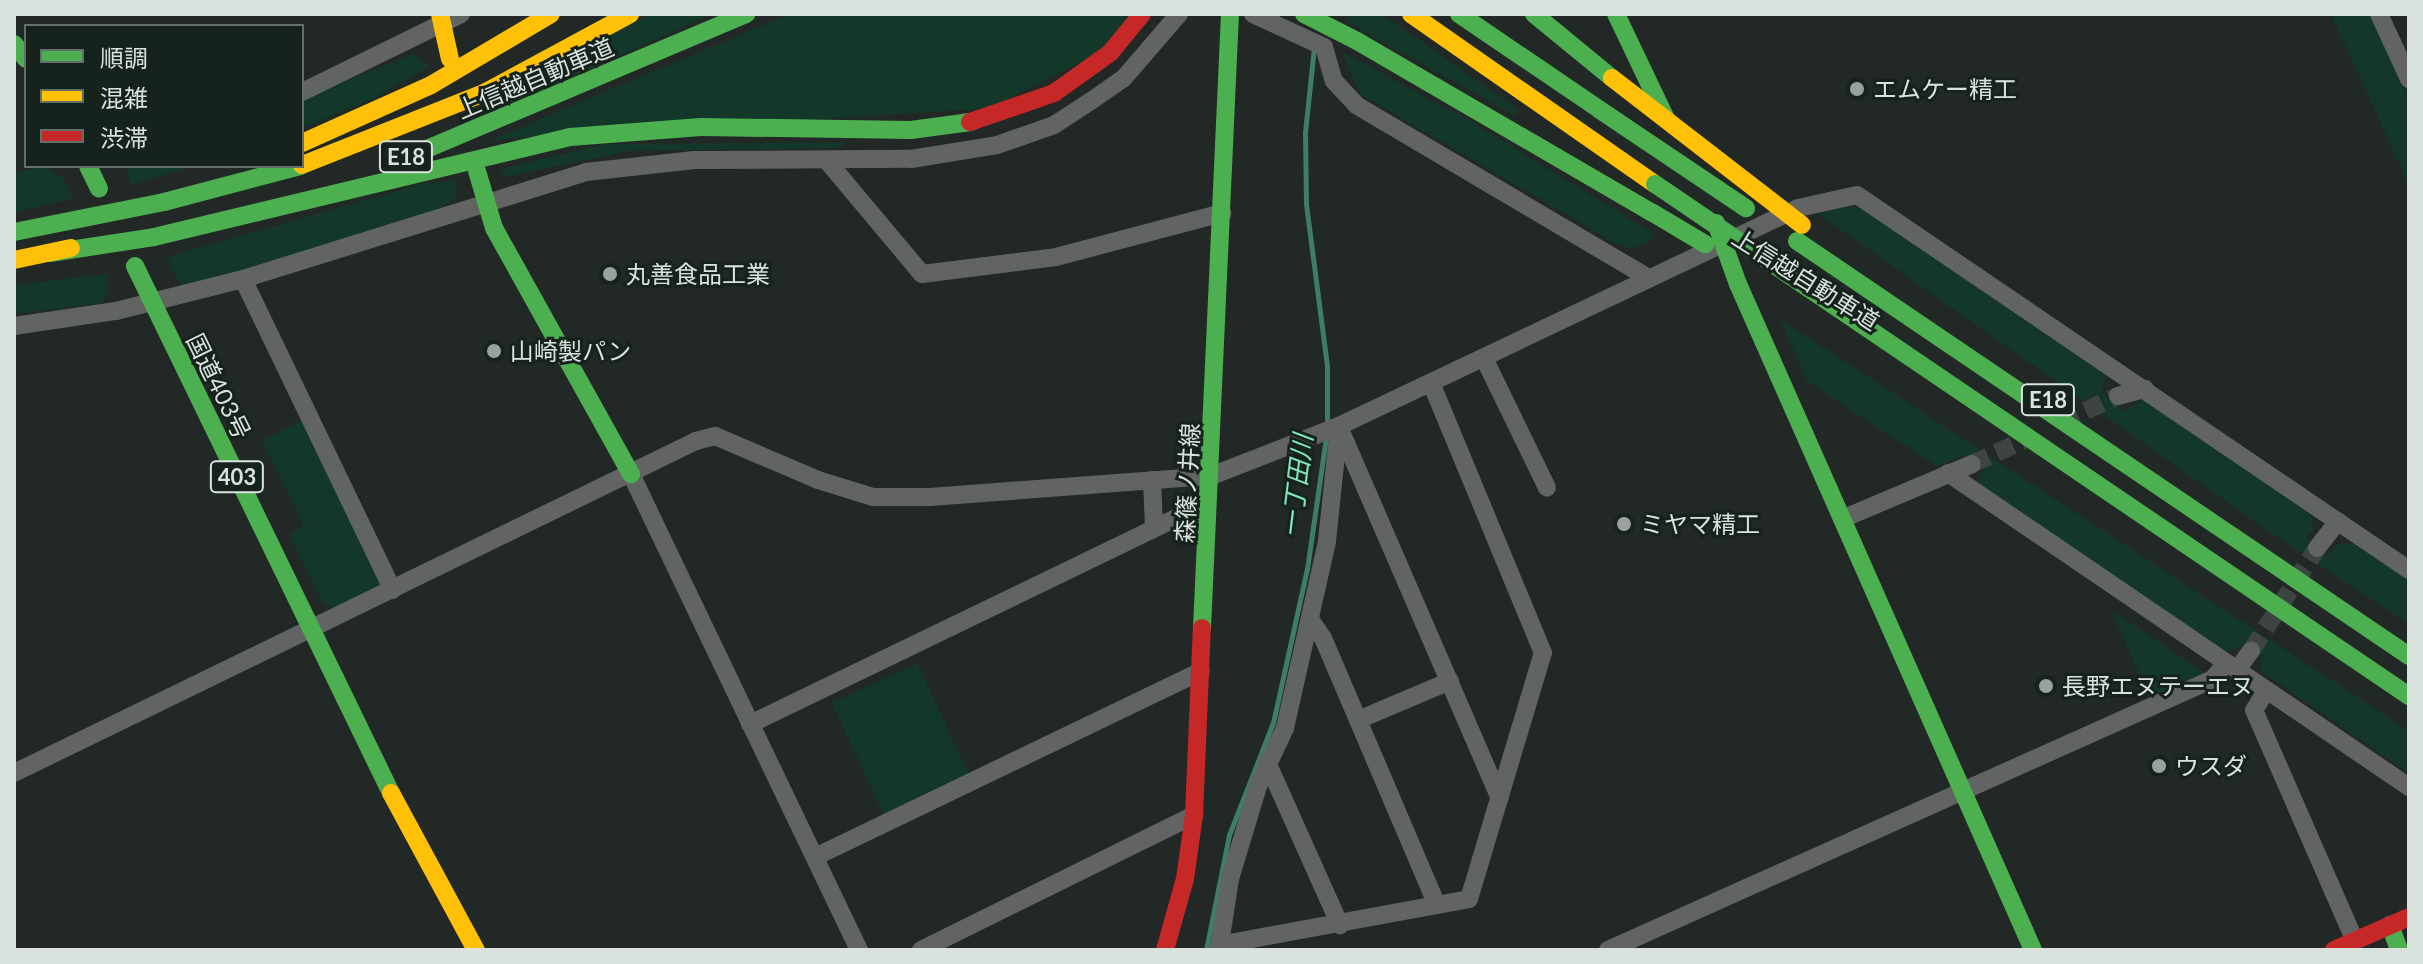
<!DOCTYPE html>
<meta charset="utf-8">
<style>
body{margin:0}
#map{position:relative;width:2423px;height:964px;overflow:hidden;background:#222825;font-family:Lato,"Noto Sans JP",sans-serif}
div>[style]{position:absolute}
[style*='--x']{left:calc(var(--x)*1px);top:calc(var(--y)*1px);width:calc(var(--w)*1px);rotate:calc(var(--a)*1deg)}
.green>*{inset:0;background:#13382a;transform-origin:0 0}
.stream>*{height:5px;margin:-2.5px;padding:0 2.5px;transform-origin:2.5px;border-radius:2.5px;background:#3e7e65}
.street-tunnel>*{height:18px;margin-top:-9px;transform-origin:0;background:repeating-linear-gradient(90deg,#3e4441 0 18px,transparent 0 27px)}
.street>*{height:18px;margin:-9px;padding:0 9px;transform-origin:9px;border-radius:9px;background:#616463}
.fast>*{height:18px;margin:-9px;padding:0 9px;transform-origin:9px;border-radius:9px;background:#4caf50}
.slow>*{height:18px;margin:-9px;padding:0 9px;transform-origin:9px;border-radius:9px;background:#ffc107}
.jam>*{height:18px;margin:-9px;padding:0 9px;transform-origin:9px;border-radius:9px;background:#c62828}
.fast-bridge>*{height:18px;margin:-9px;padding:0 9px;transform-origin:9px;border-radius:9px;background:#4caf50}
.slow-bridge>*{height:18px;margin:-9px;padding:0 9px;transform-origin:9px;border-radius:9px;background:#ffc107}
.dots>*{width:22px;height:22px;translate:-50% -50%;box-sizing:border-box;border:4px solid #16221c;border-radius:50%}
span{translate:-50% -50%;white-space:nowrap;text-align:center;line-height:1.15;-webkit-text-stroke:6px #16221c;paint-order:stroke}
.shield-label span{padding:2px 6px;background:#16221c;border:2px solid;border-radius:6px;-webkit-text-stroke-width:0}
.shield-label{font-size:22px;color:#dae2de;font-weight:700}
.street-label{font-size:24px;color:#dae2de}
.poi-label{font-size:24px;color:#dae2de}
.left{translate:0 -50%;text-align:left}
.water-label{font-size:26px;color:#80e7bd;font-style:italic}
.frame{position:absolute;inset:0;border:16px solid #dae2de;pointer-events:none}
.legend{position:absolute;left:24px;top:24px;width:280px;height:144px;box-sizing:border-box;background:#16221c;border:2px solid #646f6a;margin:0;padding:10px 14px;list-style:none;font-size:24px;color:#dae2de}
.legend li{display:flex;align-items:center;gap:16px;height:40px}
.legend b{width:40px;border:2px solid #646f6a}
</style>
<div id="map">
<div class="green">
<i style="clip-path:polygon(649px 14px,712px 14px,499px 110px,517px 87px)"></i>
<i style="clip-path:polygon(790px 14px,1131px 14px,1097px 54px,991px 108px,490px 140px)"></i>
<i style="clip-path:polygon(1347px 14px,1382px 14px,1518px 109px,1515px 116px,1349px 23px)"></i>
<i style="clip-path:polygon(2331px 14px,2369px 14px,2409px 100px,2409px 185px)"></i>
<i style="clip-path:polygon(1342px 52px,1472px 122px,1653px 233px,1648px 243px,1631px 248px,1617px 244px,1360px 94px)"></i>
<i style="clip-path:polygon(413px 54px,430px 66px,373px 99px,302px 128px,302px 98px)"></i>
<i style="clip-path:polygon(846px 142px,840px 148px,629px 151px,506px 177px,500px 169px,604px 144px)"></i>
<i style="clip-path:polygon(126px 166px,195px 166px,130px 185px)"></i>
<i style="clip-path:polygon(43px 167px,62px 177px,74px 199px,14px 212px,14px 172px)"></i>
<i style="clip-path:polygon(457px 181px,456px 197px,436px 211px,283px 261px,181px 287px,167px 257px,424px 183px)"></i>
<i style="clip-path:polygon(1859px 206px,2106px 375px,2101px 393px,2125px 411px,2149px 397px,2310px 513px,2314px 529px,2306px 538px,2328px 555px,2338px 545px,2355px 542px,2409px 577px,2409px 624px,2264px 528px,1816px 212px)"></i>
<i style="clip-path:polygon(107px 274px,109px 290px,102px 303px,14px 314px,14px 285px)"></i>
<i style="clip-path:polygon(1780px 319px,2409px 731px,2409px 773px,2261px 671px,2262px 656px,2245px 644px,2227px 652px,1985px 490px,1978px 478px,1985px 468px,1966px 454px,1938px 467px,1807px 381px)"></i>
<i style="clip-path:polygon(303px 420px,381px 580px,379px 587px,335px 608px,324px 604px,289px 534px,304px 526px,262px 440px)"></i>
<i style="clip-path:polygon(2111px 610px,2206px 674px,2150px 698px)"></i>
<i style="left:917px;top:663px;width:126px;height:94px;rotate:65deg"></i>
</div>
<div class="stream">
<i style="--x:1314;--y:47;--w:85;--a:96"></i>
<i style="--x:1305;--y:132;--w:72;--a:89.2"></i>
<i style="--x:1306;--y:204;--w:163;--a:82.6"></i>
<i style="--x:1327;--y:366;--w:61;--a:90"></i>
<i style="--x:1206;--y:950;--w:117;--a:-78.7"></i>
<i style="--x:1229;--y:835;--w:120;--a:-68.6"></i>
<i style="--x:1273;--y:723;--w:158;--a:-77.6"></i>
<i style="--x:1307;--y:569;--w:133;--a:-81.8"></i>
</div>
<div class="street-tunnel">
<i style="--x:2061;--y:422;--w:63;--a:-24.5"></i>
<i style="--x:1972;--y:464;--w:65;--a:-24.6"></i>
<i style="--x:2251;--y:651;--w:122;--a:-57.3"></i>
</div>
<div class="street">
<i style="--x:1253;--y:14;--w:78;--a:24.9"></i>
<i style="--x:1324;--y:47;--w:35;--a:74"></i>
<i style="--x:1334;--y:81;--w:33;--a:47"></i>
<i style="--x:1356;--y:105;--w:338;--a:30.6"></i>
<i style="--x:2379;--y:14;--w:72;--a:65.2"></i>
<i style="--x:302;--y:92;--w:177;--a:-26.1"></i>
<i style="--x:828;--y:162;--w:146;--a:50"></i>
<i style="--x:922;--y:274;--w:135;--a:-7.2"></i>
<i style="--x:1056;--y:257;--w:172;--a:-14.8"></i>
<i style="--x:243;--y:279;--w:345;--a:64.3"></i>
<i style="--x:14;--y:326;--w:103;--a:-8.4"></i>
<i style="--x:116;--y:311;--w:131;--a:-14.1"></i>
<i style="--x:243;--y:279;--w:359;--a:-17.3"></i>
<i style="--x:586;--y:172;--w:109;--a:-6.3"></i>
<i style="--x:694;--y:160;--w:217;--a:-0.3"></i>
<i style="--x:911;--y:159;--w:87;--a:-9.2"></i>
<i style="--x:997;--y:145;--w:60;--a:-19.3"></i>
<i style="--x:1054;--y:125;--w:44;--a:-33"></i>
<i style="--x:1091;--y:101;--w:39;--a:-35"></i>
<i style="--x:1123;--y:79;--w:86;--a:-49.3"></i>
<i style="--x:1484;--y:358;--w:144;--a:64.1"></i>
<i style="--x:2118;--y:396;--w:28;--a:-15"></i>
<i style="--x:1340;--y:429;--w:402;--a:66.6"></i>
<i style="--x:1948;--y:473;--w:558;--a:34.26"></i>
<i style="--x:631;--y:474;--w:528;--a:64.41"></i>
<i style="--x:1152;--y:480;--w:48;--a:87.6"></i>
<i style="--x:1842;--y:519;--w:141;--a:-22.9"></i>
<i style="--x:2317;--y:548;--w:34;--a:-52"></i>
<i style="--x:1310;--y:619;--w:23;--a:56"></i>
<i style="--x:1323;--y:638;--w:290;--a:66.9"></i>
<i style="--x:2237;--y:670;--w:24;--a:-54"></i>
<i style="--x:2266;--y:691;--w:22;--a:122"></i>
<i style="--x:2254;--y:710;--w:252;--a:66.4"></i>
<i style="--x:1358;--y:720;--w:100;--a:-23"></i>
<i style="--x:750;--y:724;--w:494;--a:-25.8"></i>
<i style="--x:1267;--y:762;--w:179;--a:65.9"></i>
<i style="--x:14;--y:773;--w:759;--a:-25.96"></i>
<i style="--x:696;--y:441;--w:20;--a:-15"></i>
<i style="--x:715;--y:436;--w:112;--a:23.1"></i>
<i style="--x:818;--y:480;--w:58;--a:17.2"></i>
<i style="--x:873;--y:497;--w:57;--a:0"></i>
<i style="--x:930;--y:497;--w:282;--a:-4.3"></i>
<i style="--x:1211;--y:476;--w:137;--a:-21.3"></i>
<i style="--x:1339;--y:426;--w:508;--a:-25.41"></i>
<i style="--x:1798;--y:208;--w:60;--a:-12.4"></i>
<i style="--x:1857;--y:195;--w:667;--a:34.19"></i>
<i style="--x:815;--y:857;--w:428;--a:-25.7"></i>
<i style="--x:1219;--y:945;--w:254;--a:-10.4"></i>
<i style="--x:1469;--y:899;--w:257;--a:-73.3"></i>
<i style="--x:1543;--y:653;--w:292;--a:-112.5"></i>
<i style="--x:921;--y:950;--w:305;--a:-26.3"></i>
<i style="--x:1219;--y:950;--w:72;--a:-81.2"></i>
<i style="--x:1230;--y:879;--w:97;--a:-73.2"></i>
<i style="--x:1258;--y:786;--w:64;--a:-65"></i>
<i style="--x:1285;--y:728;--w:192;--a:-77.3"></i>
<i style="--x:1327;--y:541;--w:116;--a:-84"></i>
<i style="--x:1608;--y:950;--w:663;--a:-24.13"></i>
<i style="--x:2213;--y:679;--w:21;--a:-51"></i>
</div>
<div class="fast">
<i style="--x:1459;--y:14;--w:171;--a:34.2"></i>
<i style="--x:1534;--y:14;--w:101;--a:39.4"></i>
<i style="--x:1616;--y:14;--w:116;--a:64.5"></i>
<i style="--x:1357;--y:41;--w:342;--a:30.2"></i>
<i style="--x:14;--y:44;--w:19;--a:51"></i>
<i style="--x:422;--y:151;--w:352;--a:-22.9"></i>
<i style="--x:88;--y:166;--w:25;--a:64"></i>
<i style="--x:477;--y:171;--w:59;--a:73.4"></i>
<i style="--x:494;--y:228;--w:282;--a:60.9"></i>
<i style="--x:1716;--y:223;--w:65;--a:70.2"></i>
<i style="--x:1738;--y:284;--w:728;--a:66.11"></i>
<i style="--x:14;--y:232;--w:153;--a:-11.3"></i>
<i style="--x:164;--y:202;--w:141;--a:-14.8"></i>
<i style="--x:1797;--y:241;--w:739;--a:34.14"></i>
<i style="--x:50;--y:253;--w:105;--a:-8.7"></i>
<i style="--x:154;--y:237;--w:428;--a:-13.5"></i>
<i style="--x:570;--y:137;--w:131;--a:-4.4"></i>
<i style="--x:701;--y:127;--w:210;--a:0.8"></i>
<i style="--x:911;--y:130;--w:60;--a:-7.7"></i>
<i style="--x:135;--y:266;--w:586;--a:64.09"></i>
<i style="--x:1786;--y:273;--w:753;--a:34.18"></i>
<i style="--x:1202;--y:628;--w:615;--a:-87.39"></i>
<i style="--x:2390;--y:925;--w:27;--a:70"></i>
</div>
<div class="slow">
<i style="--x:440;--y:14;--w:46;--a:77.5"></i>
<i style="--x:1411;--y:14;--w:297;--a:34.9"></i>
<i style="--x:302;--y:143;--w:141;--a:-24.2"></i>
<i style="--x:431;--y:85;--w:139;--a:-30.6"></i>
<i style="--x:302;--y:165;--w:198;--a:-21.6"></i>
<i style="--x:486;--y:92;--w:164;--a:-28.4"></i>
<i style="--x:14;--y:260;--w:58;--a:-11.9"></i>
<i style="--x:391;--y:793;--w:179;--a:61.6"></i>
</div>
<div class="jam">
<i style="--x:970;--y:122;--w:89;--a:-19"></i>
<i style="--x:1054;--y:93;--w:69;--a:-35.5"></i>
<i style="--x:1110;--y:53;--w:50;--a:-50.6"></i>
<i style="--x:1165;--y:950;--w:74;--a:-74.3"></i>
<i style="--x:1185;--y:879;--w:65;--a:-82"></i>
<i style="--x:1194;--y:815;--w:187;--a:-87.6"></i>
<i style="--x:2334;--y:950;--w:82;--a:-23.7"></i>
</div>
<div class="fast-bridge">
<i style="--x:1304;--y:14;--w:59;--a:27"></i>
<i style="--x:1600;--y:110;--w:176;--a:33.9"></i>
<i style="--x:1655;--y:184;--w:158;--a:34.2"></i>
<i style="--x:1653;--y:213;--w:61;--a:30.8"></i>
</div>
<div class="slow-bridge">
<i style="--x:1612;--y:78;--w:240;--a:37.7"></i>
</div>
<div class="dots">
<i style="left:1857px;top:89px;background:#9aa19d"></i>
<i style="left:610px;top:274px;background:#9aa19d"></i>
<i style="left:494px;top:351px;background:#9aa19d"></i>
<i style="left:1624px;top:524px;background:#9aa19d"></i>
<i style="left:2046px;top:686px;background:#9aa19d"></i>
<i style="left:2159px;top:766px;background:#9aa19d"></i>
</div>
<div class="shield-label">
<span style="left:406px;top:157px">E18</span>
<span style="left:2048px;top:400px">E18</span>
<span style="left:237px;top:477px">403</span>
</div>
<div class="street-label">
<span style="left:535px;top:78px;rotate:-23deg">上信越自動車道</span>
<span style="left:1806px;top:279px;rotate:32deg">上信越自動車道</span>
<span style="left:219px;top:386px;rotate:64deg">国道403号</span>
<span style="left:1187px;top:483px;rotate:-87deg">森篠ノ井線</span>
</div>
<div class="poi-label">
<span class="left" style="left:1873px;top:89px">エムケー精工</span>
<span class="left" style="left:626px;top:274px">丸善食品工業</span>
<span class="left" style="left:510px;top:351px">山崎製パン</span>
<span class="left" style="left:1640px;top:524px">ミヤマ精工</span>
<span class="left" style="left:2062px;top:686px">長野エヌテーエヌ</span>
<span class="left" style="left:2175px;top:766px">ウスダ</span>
</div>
<div class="water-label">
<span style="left:1297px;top:486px;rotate:-83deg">一丁田川</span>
</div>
<div class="frame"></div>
<ul class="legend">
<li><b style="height:10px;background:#4caf50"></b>順調</li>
<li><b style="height:10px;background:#ffc107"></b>混雑</li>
<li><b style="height:10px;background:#c62828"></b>渋滞</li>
</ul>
</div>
